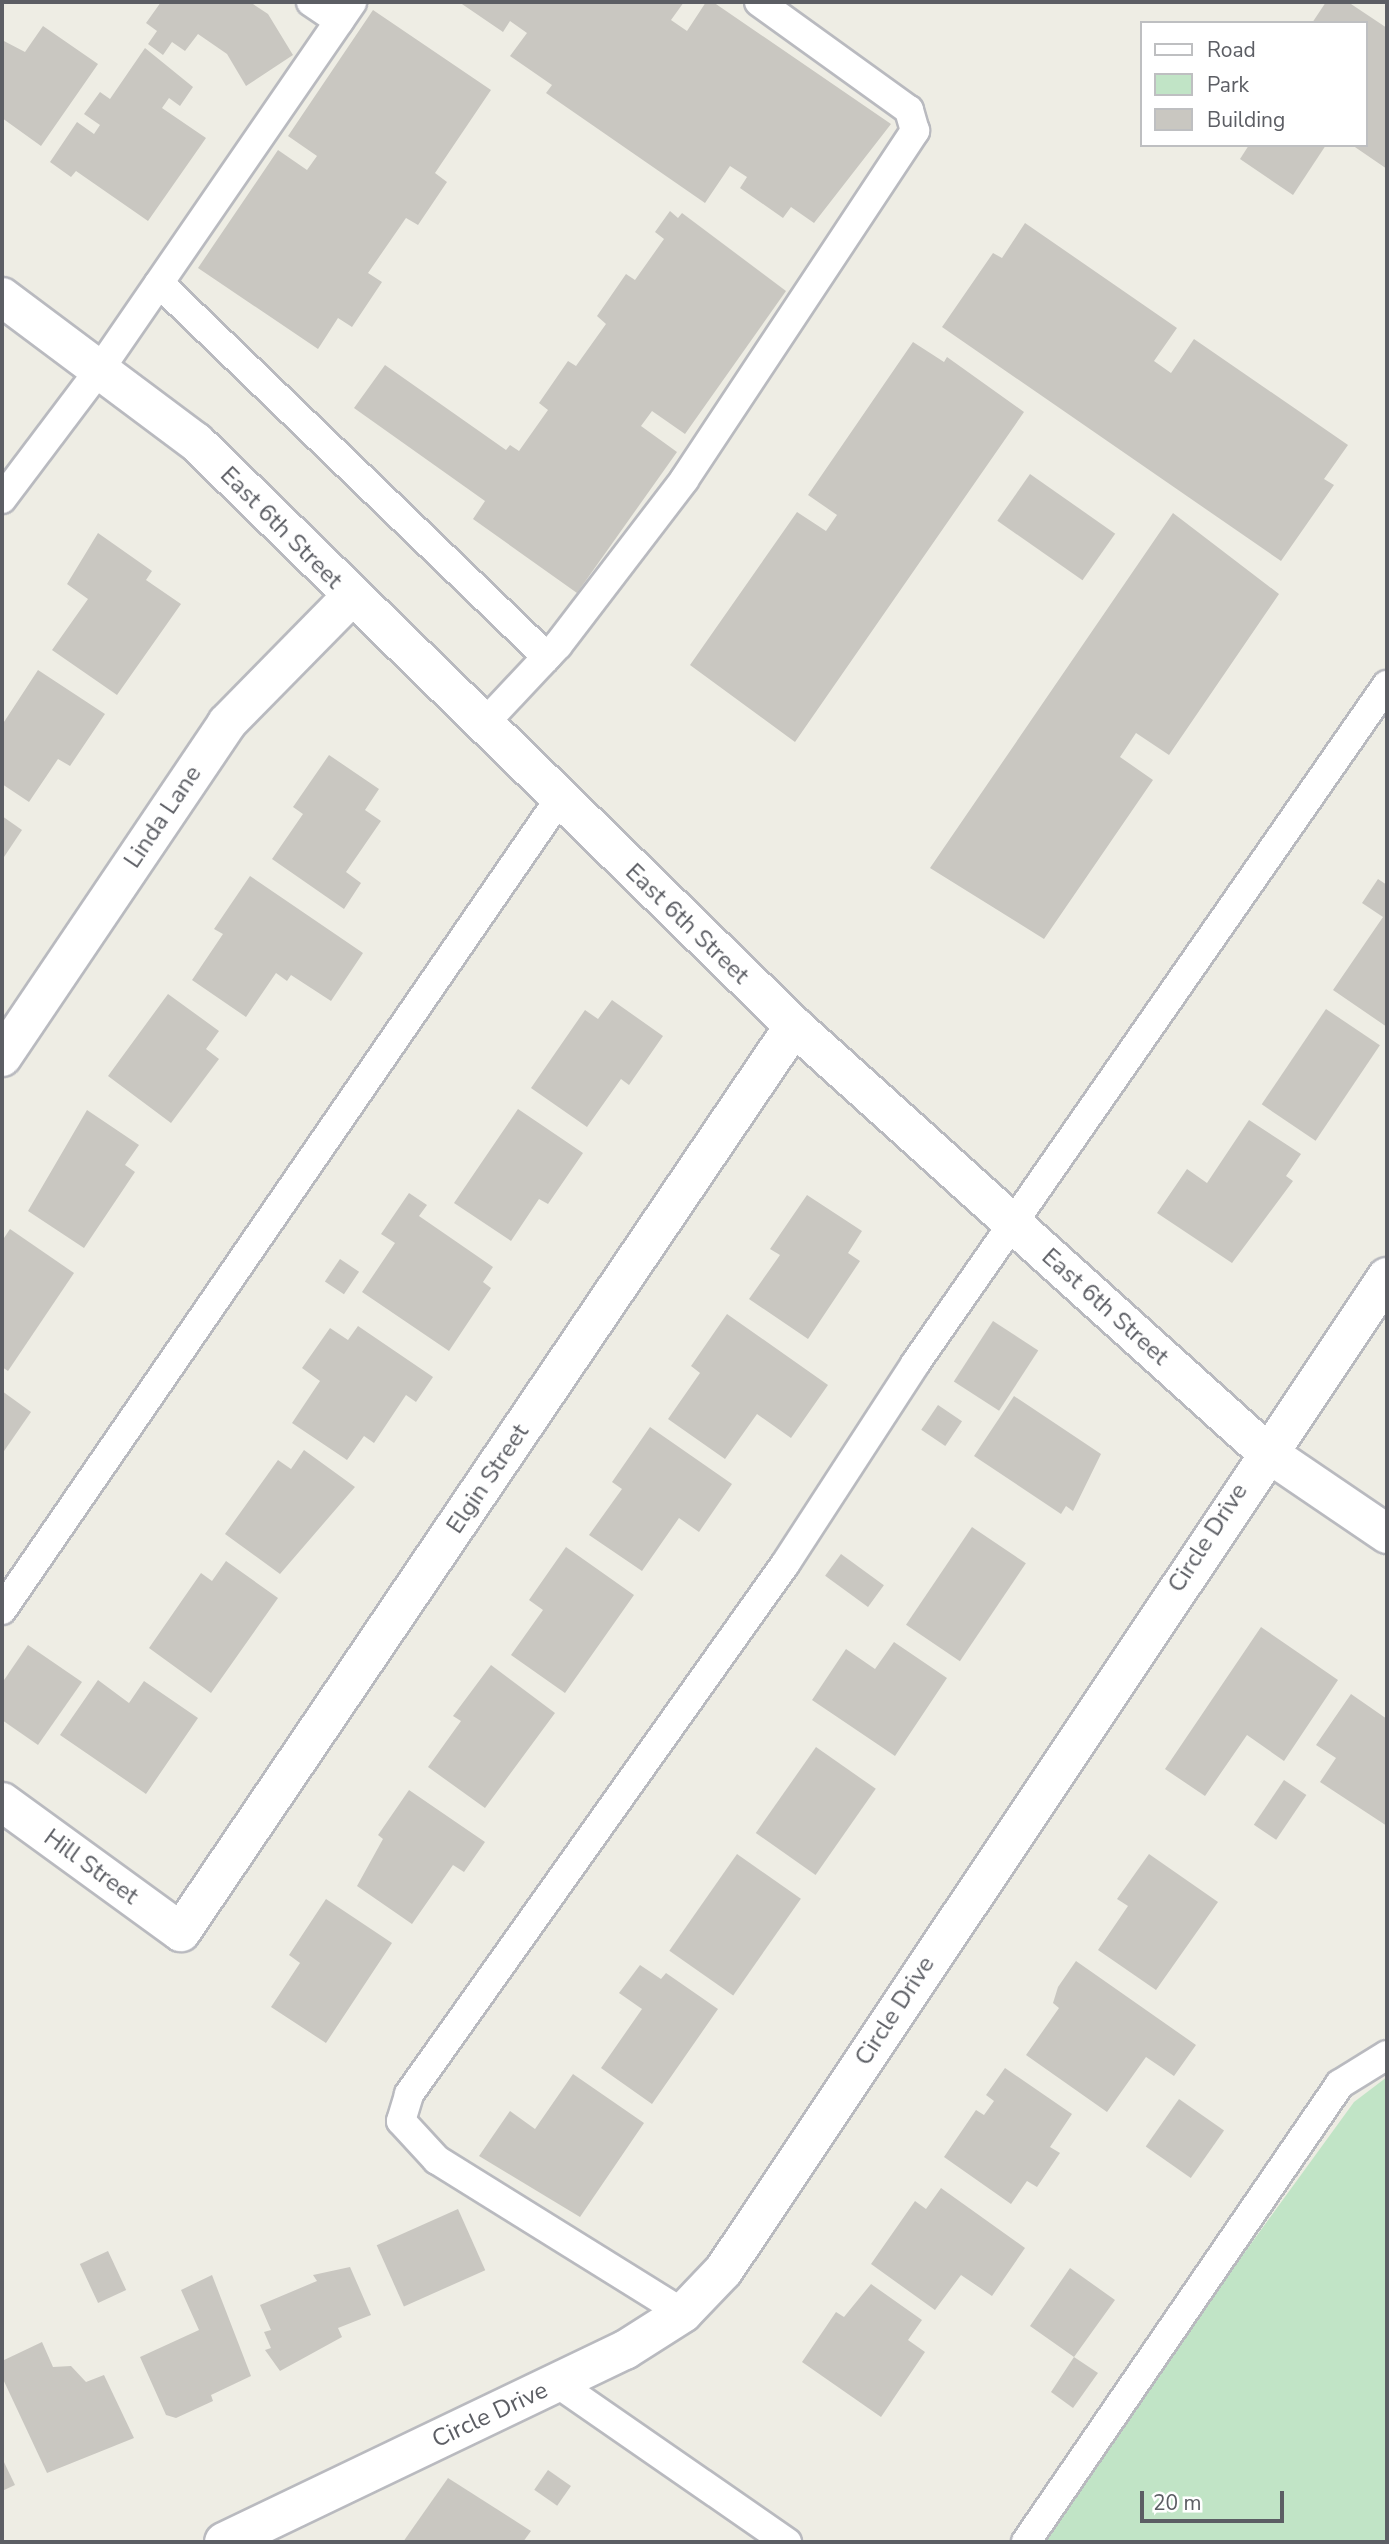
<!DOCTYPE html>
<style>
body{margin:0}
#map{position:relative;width:1389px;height:2544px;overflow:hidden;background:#eeede4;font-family:"Nunito Sans",sans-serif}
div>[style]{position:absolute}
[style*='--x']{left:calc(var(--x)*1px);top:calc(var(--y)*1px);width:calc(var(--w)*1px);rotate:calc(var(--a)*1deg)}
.green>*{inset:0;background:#c1e4c6}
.building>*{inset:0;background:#c9c7c1;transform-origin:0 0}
.roads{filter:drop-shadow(2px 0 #b9babf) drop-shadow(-2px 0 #b9babf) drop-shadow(0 2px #b9babf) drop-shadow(0 -2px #b9babf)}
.lane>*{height:28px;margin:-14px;padding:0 14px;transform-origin:14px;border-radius:14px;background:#fff}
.street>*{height:38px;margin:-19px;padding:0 19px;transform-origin:19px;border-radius:19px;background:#fff}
span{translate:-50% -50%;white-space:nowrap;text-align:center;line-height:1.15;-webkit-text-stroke:7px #fff;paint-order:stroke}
.street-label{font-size:24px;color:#5c5e64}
.frame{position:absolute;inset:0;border:4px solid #5c5e64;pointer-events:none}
.legend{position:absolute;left:1140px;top:21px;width:228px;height:126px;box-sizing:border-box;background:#fff;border:2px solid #bebfc1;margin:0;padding:9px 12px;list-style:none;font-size:21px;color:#5c5e64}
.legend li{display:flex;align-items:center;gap:14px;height:35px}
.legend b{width:35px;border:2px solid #bebfc1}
.scale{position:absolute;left:1140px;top:2491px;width:144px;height:32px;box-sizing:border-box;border:4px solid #5c5e64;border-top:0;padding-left:9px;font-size:21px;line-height:24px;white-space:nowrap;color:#5c5e64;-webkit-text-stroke:5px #fff;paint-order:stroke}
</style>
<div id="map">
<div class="green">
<i style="clip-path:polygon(1387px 2077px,1387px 2542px,1034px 2542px,1354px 2102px)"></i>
</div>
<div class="building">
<i style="clip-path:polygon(161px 2px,250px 2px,268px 14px,293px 55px,246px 86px,227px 54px,198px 34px,185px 51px,172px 42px,163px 55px,148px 44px,157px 31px,146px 23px)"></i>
<i style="clip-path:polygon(459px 2px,684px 2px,671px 20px,687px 31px,706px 2px,713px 2px,891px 124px,814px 223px,791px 207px,783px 218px,740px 188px,747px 177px,730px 166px,705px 203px,546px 93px,552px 85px,510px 56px,527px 33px,510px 21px,503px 32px)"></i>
<i style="clip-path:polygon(1326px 2px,1348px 2px,1387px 28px,1387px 169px,1352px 145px,1366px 145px,1366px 23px,1312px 23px)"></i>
<i style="clip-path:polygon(373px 10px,491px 90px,435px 173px,447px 182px,418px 225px,406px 218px,368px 273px,382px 282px,352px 327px,338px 318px,318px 349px,198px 268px,278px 150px,307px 170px,317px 156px,288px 136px)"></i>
<i style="clip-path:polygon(43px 26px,98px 64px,41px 146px,2px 118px,2px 40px,25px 52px)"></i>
<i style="clip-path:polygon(145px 48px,193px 87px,180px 106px,169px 98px,162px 108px,206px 138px,148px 221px,76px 171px,71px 177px,50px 162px,77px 122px,94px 134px,100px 125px,84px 114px,100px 92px,110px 99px)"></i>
<i style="clip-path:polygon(1249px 145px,1326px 145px,1293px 195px,1240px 159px)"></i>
<i style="clip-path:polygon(670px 211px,678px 218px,682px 213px,786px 291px,685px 434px,652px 411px,641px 426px,677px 452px,577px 593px,473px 519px,485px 501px,354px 408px,385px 365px,506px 450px,510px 445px,519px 451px,548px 410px,539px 403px,568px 361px,576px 366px,606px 324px,597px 316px,626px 274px,635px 280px,664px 239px,655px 232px)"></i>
<i style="clip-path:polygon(1025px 223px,1177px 328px,1154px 361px,1171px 373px,1194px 339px,1348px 445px,1324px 479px,1334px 485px,1281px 561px,942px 327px,993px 253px,1002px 258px)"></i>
<i style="clip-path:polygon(913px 342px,944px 362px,947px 357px,1024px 412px,795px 742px,690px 665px,797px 512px,826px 531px,837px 515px,808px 495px)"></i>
<i style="left:1030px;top:474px;width:104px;height:57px;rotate:35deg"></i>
<i style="clip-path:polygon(1173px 513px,1279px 594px,1169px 755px,1136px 733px,1120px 757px,1153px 780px,1044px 939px,930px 868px)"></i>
<i style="clip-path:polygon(98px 533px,152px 571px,146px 580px,181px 604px,117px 695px,52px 650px,88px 599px,67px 584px)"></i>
<i style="clip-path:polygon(38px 670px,105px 714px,70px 766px,58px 759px,29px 802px,2px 784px,2px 725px)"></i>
<i style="clip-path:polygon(329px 755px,379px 789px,365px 810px,381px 821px,346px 872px,361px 883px,344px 909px,272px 859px,303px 814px,293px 807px)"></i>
<i style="clip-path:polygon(2px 816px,22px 830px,2px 860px)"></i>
<i style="clip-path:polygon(250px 876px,363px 953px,331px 1001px,291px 975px,287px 981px,276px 973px,246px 1017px,192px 980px,223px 934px,214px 929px)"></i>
<i style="clip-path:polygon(1378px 879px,1387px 885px,1387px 1027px,1333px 990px,1383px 917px,1362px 903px)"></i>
<i style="clip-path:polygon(168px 994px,219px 1031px,206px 1049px,219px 1059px,171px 1123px,108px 1076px)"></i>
<i style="clip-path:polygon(612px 1000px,663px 1036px,629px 1085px,621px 1079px,587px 1127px,531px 1088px,585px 1010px,598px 1019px)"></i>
<i style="left:1326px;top:1009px;width:65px;height:115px;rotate:34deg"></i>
<i style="clip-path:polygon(518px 1109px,583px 1153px,548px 1204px,539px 1199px,511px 1241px,454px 1203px)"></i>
<i style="clip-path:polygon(87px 1110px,139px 1145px,125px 1165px,135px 1172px,84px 1248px,28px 1211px)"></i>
<i style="clip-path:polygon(1249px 1120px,1301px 1154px,1286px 1176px,1293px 1181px,1232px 1263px,1157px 1213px,1187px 1169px,1207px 1183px)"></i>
<i style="clip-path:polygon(409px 1193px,427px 1205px,419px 1216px,493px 1267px,483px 1282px,491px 1288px,449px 1351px,362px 1292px,395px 1243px,381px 1234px)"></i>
<i style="clip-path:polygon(807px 1195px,862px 1231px,848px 1253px,860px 1261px,808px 1339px,749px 1299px,780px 1255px,770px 1249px)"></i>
<i style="clip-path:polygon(10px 1229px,74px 1273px,8px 1371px,2px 1367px,2px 1241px)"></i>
<i style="left:340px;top:1259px;width:23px;height:27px;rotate:34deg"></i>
<i style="clip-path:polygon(727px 1314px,828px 1385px,791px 1438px,757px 1414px,725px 1459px,668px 1419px,700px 1373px,691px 1366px)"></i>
<i style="left:993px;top:1321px;width:54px;height:72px;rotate:33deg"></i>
<i style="clip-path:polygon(358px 1326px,433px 1377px,416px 1402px,406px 1395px,374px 1443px,364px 1436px,347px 1460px,292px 1423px,320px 1381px,302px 1368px,330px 1328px,348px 1340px)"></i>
<i style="clip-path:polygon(2px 1391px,31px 1412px,2px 1454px)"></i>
<i style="clip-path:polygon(1014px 1396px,1101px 1454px,1073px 1511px,1066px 1506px,1061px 1514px,974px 1456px)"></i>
<i style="left:938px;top:1405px;width:29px;height:30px;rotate:34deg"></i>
<i style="clip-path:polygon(650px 1427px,732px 1484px,699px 1532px,679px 1518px,642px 1571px,589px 1535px,622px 1489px,612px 1482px)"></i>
<i style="clip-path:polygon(304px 1450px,355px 1487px,280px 1574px,225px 1534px,278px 1460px,291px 1469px)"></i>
<i style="left:972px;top:1527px;width:65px;height:118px;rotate:34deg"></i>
<i style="clip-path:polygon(566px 1547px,634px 1595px,565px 1693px,511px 1655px,543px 1610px,529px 1600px)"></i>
<i style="left:841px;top:1554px;width:53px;height:27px;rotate:36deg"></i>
<i style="clip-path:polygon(226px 1561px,278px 1598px,211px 1693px,149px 1648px,201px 1573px,212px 1581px)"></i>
<i style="clip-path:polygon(1261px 1627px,1338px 1680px,1284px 1761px,1247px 1735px,1205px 1796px,1165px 1769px)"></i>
<i style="clip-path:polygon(894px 1642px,947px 1678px,895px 1756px,812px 1700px,846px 1649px,875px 1669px)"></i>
<i style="clip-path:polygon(28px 1645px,82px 1682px,38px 1745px,2px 1720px,2px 1683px)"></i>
<i style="clip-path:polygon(491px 1665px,555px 1713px,485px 1808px,428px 1767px,461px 1721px,453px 1716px)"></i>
<i style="clip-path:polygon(98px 1680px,129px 1703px,144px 1681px,198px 1718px,146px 1794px,60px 1735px)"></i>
<i style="clip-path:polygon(1351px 1694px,1387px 1719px,1387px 1826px,1320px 1782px,1336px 1758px,1316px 1745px)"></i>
<i style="left:816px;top:1747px;width:73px;height:105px;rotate:35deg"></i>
<i style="left:1284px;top:1780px;width:27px;height:54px;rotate:34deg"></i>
<i style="clip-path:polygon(409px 1790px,485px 1842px,464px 1872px,453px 1865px,412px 1924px,357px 1886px,383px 1839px,378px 1835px)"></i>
<i style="left:737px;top:1854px;width:78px;height:118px;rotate:35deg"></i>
<i style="clip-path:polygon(1149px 1854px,1218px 1902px,1156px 1990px,1098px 1950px,1128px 1906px,1117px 1899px)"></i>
<i style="clip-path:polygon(326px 1899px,392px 1943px,326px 2043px,271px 2007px,300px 1963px,289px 1955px)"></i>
<i style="clip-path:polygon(1076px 1961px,1196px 2045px,1174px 2076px,1146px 2057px,1107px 2112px,1026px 2055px,1059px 2008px,1053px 2003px,1058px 1987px)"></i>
<i style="clip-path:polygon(640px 1965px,661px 1979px,666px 1973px,718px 2009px,652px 2104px,601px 2068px,642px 2009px,619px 1993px)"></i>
<i style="clip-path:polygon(1005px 2068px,1072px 2114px,1050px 2147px,1060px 2153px,1037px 2187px,1027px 2181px,1011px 2204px,944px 2157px,976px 2110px,984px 2115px,994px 2101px,986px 2095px)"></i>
<i style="clip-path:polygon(573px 2074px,644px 2123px,580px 2217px,479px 2156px,510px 2111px,535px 2129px)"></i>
<i style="left:1179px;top:2099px;width:55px;height:58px;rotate:35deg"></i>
<i style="clip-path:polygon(941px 2188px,1025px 2248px,992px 2296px,961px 2275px,935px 2310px,871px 2264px,915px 2201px,926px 2209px)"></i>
<i style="left:458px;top:2209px;width:67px;height:89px;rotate:66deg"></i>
<i style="left:108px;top:2251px;width:43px;height:31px;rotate:65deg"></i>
<i style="clip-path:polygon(350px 2267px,371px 2315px,338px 2328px,342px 2337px,280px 2371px,265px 2350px,271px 2348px,264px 2332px,271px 2330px,260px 2305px,317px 2281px,313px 2275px)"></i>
<i style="clip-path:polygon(1070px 2268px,1115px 2300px,1074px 2357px,1098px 2373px,1073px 2408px,1051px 2392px,1074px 2357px,1030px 2326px)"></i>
<i style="clip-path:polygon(212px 2275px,251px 2376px,211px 2395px,213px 2401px,176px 2418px,166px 2415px,140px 2357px,199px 2330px,181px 2290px)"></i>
<i style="clip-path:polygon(871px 2284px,922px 2320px,908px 2340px,925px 2352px,881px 2417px,802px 2362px,836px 2312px,844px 2317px)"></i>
<i style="clip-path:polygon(42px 2342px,53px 2367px,71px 2366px,86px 2382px,104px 2375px,134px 2438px,47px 2473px,2px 2377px,2px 2361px)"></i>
<i style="clip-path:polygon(2px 2458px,15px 2485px,2px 2491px)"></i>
<i style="left:548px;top:2470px;width:28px;height:24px;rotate:35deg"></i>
<i style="clip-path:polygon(448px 2478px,531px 2531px,523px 2542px,403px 2542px)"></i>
</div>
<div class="roads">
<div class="lane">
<i style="--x:311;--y:2;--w:34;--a:34"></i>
<i style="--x:159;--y:283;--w:539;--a:43.95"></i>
<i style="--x:2;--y:499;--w:163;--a:-53"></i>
<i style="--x:100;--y:369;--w:445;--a:-55.5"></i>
<i style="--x:481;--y:727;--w:112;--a:-46.8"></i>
<i style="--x:558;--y:645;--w:208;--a:-52.6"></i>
<i style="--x:684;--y:480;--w:419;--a:-56.5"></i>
<i style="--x:915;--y:131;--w:22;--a:-106"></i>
<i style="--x:909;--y:110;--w:185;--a:-144.2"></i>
<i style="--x:2;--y:1610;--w:982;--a:-55.5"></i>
<i style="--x:683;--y:2313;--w:290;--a:-148.1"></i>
<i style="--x:437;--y:2160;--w:53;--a:-132.7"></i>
<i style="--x:401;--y:2121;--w:28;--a:-73"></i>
<i style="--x:409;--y:2094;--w:651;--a:-54.63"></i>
<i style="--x:786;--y:1563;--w:237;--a:-57"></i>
<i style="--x:915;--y:1364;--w:827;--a:-55.2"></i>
<i style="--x:557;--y:2383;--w:280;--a:34.7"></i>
<i style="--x:1026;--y:2542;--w:555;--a:-55.57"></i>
<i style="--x:1340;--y:2084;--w:55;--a:-31.7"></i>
</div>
<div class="street">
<i style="--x:2;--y:297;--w:242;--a:36.8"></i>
<i style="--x:196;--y:442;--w:836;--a:44.32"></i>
<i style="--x:794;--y:1026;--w:634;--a:42.06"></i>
<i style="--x:1265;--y:1451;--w:148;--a:34.2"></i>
<i style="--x:2;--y:1057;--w:403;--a:-56"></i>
<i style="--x:227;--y:723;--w:175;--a:-45.5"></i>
<i style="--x:2;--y:1802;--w:221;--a:36"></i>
<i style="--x:181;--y:1932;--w:1094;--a:-55.92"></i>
<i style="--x:224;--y:2542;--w:445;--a:-25.6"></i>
<i style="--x:625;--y:2350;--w:69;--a:-32.5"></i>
<i style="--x:683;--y:2313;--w:59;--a:-46.4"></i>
<i style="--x:724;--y:2270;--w:1194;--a:-56.27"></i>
</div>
</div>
<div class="street-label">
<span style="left:281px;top:528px;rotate:45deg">East 6th Street</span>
<span style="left:163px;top:817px;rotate:-56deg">Linda Lane</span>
<span style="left:687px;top:924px;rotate:44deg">East 6th Street</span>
<span style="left:1105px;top:1307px;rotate:42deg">East 6th Street</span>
<span style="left:488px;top:1479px;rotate:-56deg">Elgin Street</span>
<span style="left:1208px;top:1538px;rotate:-57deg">Circle Drive</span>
<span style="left:91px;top:1867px;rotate:36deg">Hill Street</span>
<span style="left:895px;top:2011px;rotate:-57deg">Circle Drive</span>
<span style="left:490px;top:2415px;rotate:-25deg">Circle Drive</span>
</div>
<div class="frame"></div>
<ul class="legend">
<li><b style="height:9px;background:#fff"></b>Road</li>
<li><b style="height:19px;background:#c1e4c6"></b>Park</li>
<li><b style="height:19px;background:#c9c7c1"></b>Building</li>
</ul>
<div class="scale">20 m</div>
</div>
